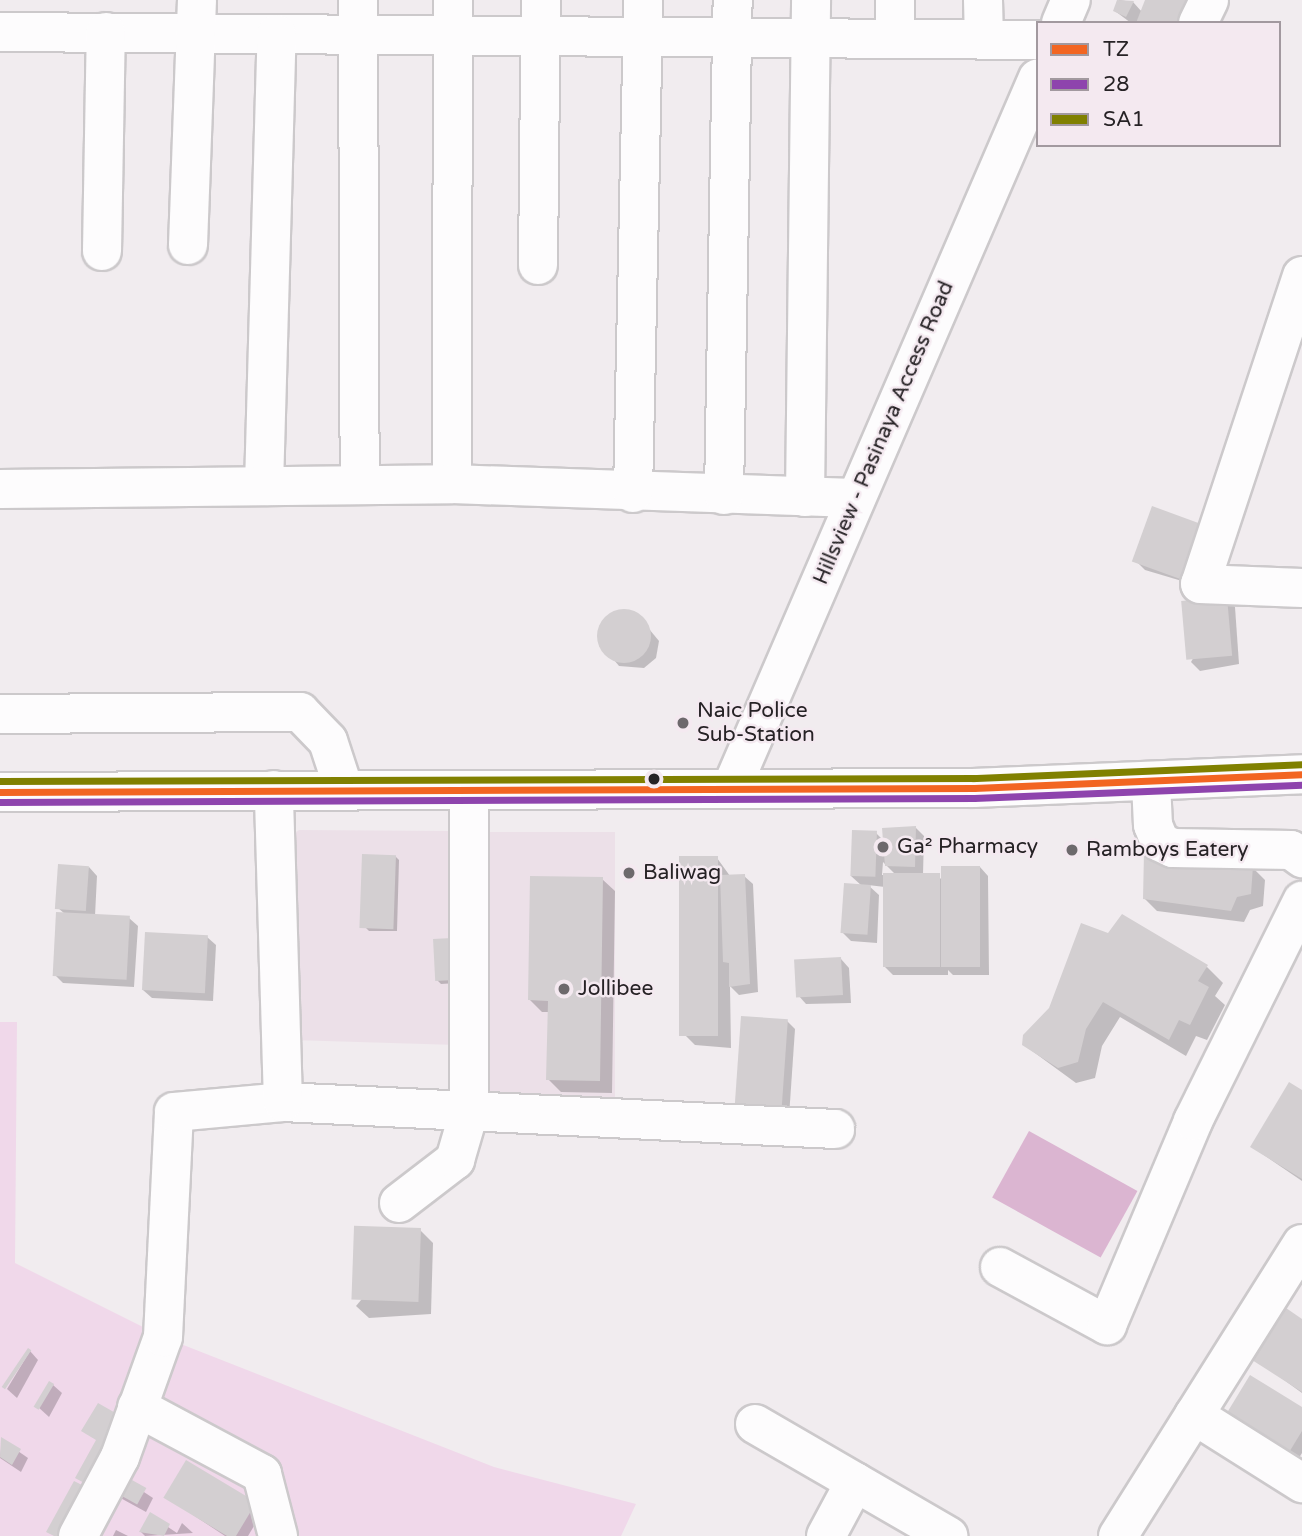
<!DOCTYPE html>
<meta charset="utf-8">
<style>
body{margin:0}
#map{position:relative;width:1302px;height:1536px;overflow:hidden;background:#f1ecef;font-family:"Varela Round",sans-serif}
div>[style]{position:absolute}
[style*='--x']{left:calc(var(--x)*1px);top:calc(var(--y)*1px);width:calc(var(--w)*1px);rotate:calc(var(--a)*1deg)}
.built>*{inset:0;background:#ece0e8;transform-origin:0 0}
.green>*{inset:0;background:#f0d8ea}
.water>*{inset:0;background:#dbb5d1;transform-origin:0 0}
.shadow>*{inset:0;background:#0003}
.building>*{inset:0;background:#d3cfd1;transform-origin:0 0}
.round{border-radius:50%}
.roads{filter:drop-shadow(2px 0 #ccc9cb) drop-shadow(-2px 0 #ccc9cb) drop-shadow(0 2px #ccc9cb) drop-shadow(0 -2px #ccc9cb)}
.minor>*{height:38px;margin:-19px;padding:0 19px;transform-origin:19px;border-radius:19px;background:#fdfcfd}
.major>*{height:38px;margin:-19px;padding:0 19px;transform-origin:19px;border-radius:19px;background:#fdfcfd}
.bus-1>*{height:7px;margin:-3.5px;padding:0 3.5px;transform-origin:3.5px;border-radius:3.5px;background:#f26522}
.bus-2>*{height:7px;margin:-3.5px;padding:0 3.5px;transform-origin:3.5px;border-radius:3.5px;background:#8e44ad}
.bus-3>*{height:7px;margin:-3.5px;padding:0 3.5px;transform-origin:3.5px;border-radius:3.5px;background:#808000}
.dots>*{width:19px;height:19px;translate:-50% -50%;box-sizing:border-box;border:4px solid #f4e9f0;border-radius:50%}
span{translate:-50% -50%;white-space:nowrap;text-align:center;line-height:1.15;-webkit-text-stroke:5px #f4e9f0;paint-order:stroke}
.street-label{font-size:21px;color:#262225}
.poi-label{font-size:21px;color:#262225}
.left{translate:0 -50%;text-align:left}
.legend{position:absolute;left:1036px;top:21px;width:245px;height:126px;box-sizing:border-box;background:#f4e9f0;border:2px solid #a2999f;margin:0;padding:9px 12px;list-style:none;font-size:21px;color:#262225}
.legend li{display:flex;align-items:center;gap:14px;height:35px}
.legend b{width:35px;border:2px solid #a2999f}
</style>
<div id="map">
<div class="built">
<i style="clip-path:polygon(299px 830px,448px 831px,457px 1045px,292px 1040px,285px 840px)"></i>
<i style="left:481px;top:832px;width:134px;height:266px"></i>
</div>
<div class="green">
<i style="clip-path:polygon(0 1022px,17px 1022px,15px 1263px,163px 1337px,494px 1467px,636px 1504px,621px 1536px,0 1536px)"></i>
</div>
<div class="water">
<i style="left:1029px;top:1131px;width:124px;height:76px;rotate:29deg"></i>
</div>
<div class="shadow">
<i style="clip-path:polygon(1119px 0,1133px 2px,1142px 12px,1147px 0,1195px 0,1188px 23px,1131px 23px,1115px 11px)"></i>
<i style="clip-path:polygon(1153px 508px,1192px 584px,1145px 570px,1137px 562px)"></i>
<i style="clip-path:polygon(1227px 599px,1235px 607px,1239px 664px,1200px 671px,1191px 662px)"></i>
<i style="clip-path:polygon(619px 610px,635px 612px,659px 641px,656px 658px,644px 668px,619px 666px,600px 643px,605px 619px)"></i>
<i style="clip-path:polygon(evenodd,916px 828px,924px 836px,923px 875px,943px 879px,980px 867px,988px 876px,989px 975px,953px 975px,948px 970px,948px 975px,893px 975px,885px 967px,885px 887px,868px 885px,879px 895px,877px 943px,851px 941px,843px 933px,862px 886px,851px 876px,876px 833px,885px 842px,916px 828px,883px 862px,896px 875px,882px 875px,883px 862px)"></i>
<i style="clip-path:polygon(395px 856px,399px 860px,397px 931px,369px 931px,366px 928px)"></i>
<i style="clip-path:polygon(717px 858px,730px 876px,744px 876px,753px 884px,758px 992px,739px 995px,730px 986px,731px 1048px,695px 1045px,683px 1033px)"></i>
<i style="clip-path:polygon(89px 867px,97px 876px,95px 916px,129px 918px,138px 926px,134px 987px,63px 983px,55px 975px,65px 914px,58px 908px)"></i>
<i style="clip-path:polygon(1252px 867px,1265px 880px,1263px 906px,1250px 910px,1244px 922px,1157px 911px,1144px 898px)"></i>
<i style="clip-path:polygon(602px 879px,615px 891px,612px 1093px,561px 1092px,548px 1079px,549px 1012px,542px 1012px,529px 999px)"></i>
<i style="clip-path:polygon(207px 937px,216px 945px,213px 1001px,152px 998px,143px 990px)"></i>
<i style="clip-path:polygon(452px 940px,457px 983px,441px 984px,437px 980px)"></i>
<i style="clip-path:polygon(841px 959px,849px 968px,851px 1003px,806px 1004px,798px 995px)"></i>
<i style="clip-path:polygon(1207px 967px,1223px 983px,1215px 996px,1225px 1005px,1207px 1040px,1196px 1036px,1186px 1056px,1120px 1017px,1102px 1046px,1095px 1078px,1076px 1083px,1024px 1045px,1050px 1009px)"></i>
<i style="clip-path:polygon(787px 1021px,795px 1029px,789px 1117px,745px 1114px)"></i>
<i style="clip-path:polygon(1302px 1092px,1302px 1181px,1252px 1147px)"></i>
<i style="clip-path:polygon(420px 1230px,433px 1243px,431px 1314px,369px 1318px,356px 1306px)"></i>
<i style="clip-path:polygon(1302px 1321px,1302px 1393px,1255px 1359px)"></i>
<i style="clip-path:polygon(30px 1351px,38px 1360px,17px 1398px,7px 1389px)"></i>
<i style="clip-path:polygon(53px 1385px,62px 1393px,49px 1417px,37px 1406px)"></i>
<i style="clip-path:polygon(1302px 1409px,1302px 1453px,1297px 1461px,1236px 1424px)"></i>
<i style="clip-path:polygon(2px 1440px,28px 1458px,21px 1472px,0 1458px)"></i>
<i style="clip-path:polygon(115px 1473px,153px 1498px,146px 1512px,115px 1495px)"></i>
<i style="clip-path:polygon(166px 1497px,263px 1511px,248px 1536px,225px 1536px)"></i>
<i style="clip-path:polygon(150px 1515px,177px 1533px,182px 1523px,193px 1533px,145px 1536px,141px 1532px)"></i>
<i style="clip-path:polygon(116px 1530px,128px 1536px,113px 1536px)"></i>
</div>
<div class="building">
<i style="clip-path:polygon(1117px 0,1134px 1px,1126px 17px,1113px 11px)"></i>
<i style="clip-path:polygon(1145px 0,1186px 0,1177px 23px,1136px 23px)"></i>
<i style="left:1152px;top:506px;width:53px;height:59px;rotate:20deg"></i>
<i style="left:1227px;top:597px;width:59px;height:46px;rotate:85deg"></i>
<i class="round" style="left:597px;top:609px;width:54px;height:54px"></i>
<i style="clip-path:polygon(916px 826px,915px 867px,885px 866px,882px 828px)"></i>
<i style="left:852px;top:830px;width:25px;height:46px;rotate:2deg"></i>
<i style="clip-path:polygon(1144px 852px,1253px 866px,1251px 894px,1237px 897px,1231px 911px,1143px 899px)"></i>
<i style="left:362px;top:854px;width:34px;height:74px;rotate:2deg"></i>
<i style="left:718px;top:856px;width:180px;height:39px;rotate:90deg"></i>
<i style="left:58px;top:864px;width:31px;height:45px;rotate:4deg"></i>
<i style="left:941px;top:866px;width:39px;height:101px"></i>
<i style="left:883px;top:873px;width:57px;height:94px"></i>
<i style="clip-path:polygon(745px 874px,750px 984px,729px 987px,729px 963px,723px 962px,720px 875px)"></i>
<i style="clip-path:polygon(530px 876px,603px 877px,600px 1081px,546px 1080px,548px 1001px,528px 1000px)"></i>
<i style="left:844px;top:883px;width:27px;height:50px;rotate:4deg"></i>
<i style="left:56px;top:912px;width:74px;height:64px;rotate:3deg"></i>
<i style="clip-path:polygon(1122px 914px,1208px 965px,1198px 981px,1209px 987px,1190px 1025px,1179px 1020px,1169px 1040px,1103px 1002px,1086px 1029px,1078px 1062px,1058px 1068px,1022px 1045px,1023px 1035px,1049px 1008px,1081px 923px,1108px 933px)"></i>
<i style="left:145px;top:932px;width:63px;height:58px;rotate:3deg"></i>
<i style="left:452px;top:938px;width:42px;height:19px;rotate:87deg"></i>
<i style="left:841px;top:957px;width:38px;height:47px;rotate:87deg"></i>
<i style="left:741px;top:1016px;width:47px;height:90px;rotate:4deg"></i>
<i style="clip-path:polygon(1289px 1082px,1302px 1090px,1302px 1179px,1250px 1147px)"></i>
<i style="left:421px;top:1228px;width:74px;height:67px;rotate:92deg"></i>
<i style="clip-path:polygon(1286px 1308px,1302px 1319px,1302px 1392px,1252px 1360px)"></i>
<i style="left:28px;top:1348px;width:4px;height:47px;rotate:34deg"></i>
<i style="clip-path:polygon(1250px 1375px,1302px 1407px,1302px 1431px,1288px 1454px,1225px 1416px)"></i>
<i style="left:49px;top:1381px;width:6px;height:30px;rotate:31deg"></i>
<i style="clip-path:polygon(98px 1403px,126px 1419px,88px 1485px,75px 1478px,96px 1440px,81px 1431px)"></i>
<i style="clip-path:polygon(1px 1437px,21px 1449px,12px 1465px,0 1457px)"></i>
<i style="left:186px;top:1460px;width:82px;height:44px;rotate:31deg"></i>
<i style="left:114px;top:1470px;width:37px;height:19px;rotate:29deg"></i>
<i style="clip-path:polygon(74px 1481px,90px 1489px,64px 1536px,54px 1536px,46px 1532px)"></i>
<i style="clip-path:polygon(150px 1512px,170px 1524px,164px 1536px,139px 1532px)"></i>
</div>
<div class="roads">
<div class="minor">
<i style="--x:358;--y:0;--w:483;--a:89.8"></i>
<i style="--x:895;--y:0;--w:37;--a:90"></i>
<i style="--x:983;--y:0;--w:40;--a:88.6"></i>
<i style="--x:1061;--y:23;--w:25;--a:-67"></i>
<i style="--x:1198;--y:23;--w:25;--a:-64"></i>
<i style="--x:0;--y:32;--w:1038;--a:0.44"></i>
<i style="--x:188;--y:245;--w:245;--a:-87.9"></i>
<i style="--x:102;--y:251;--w:219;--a:-89"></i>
<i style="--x:538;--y:265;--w:265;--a:-89.4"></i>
<i style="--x:1302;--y:276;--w:324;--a:108.3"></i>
<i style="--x:1200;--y:584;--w:102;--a:2.2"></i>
<i style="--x:452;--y:484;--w:484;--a:-89.9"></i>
<i style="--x:264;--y:486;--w:452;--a:-88.4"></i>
<i style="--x:0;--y:489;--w:452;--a:-0.6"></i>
<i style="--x:452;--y:484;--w:402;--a:2"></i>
<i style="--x:633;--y:493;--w:493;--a:-88.8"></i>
<i style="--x:724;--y:495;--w:495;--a:-89"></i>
<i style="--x:805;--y:497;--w:497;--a:-89.3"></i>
<i style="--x:0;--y:714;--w:300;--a:-0.4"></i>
<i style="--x:300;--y:712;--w:40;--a:46"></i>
<i style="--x:328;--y:741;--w:52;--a:71.9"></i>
<i style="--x:1151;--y:783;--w:42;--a:87.3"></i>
<i style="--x:1153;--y:825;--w:18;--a:68"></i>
<i style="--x:1160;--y:842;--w:14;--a:25"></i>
<i style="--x:1173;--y:848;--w:118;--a:1"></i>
<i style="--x:1291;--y:850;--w:14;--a:36"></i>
<i style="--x:731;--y:789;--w:774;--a:-66.65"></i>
<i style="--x:283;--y:1102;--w:553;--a:2.8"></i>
<i style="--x:399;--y:1203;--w:71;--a:-37.5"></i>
<i style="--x:455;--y:1160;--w:50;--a:-73.7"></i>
<i style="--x:469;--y:1112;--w:322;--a:-90"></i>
<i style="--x:1000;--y:1267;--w:122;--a:28.5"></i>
<i style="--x:1107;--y:1325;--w:221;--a:-67.1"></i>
<i style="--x:1193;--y:1121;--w:246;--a:-63.6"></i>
<i style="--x:137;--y:1407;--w:142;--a:28.2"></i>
<i style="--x:262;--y:1474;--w:64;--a:75.5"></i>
<i style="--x:1194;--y:1415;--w:128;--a:32.2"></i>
<i style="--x:755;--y:1424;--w:116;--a:30.1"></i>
<i style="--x:78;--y:1536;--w:89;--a:-62"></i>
<i style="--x:120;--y:1457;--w:127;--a:-70.3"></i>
<i style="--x:163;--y:1337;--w:225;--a:-87.2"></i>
<i style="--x:174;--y:1112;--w:109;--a:-5.2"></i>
<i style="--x:283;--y:1102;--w:312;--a:-91.7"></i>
<i style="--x:826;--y:1536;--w:61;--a:-61.8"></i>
<i style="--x:855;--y:1482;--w:108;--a:30.1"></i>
<i style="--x:1118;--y:1536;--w:345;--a:-57.8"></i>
</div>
<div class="major">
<i style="--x:0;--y:792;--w:974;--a:-0.24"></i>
<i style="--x:974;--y:788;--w:328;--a:-2.4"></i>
</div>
</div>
<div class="bus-1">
<i style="--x:0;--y:792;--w:974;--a:-0.24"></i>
<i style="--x:974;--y:788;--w:328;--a:-2.4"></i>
</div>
<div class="bus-2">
<i style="--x:0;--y:802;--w:974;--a:-0.24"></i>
<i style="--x:974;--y:798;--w:328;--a:-2.3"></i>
</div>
<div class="bus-3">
<i style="--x:0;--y:781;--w:974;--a:-0.18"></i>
<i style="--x:974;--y:778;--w:328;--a:-2.4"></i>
</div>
<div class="dots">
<i style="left:683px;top:723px;background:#6d696c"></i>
<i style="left:654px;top:779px;background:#262225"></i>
<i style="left:883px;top:847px;background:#6d696c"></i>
<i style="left:1072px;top:850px;background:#6d696c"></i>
<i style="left:629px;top:873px;background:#6d696c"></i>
<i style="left:564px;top:989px;background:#6d696c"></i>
</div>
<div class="street-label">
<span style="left:884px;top:433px;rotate:-67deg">Hillsview - Pasinaya Access Road</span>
</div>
<div class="poi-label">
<span class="left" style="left:697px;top:723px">Naic Police<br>Sub-Station</span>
<span class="left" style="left:897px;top:847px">Ga² Pharmacy</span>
<span class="left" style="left:1086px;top:850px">Ramboys Eatery</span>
<span class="left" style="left:643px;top:873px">Baliwag</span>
<span class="left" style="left:578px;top:989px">Jollibee</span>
</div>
<ul class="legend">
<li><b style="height:9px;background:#f26522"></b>TZ</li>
<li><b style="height:9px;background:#8e44ad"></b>28</li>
<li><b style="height:9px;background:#808000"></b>SA1</li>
</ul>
</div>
